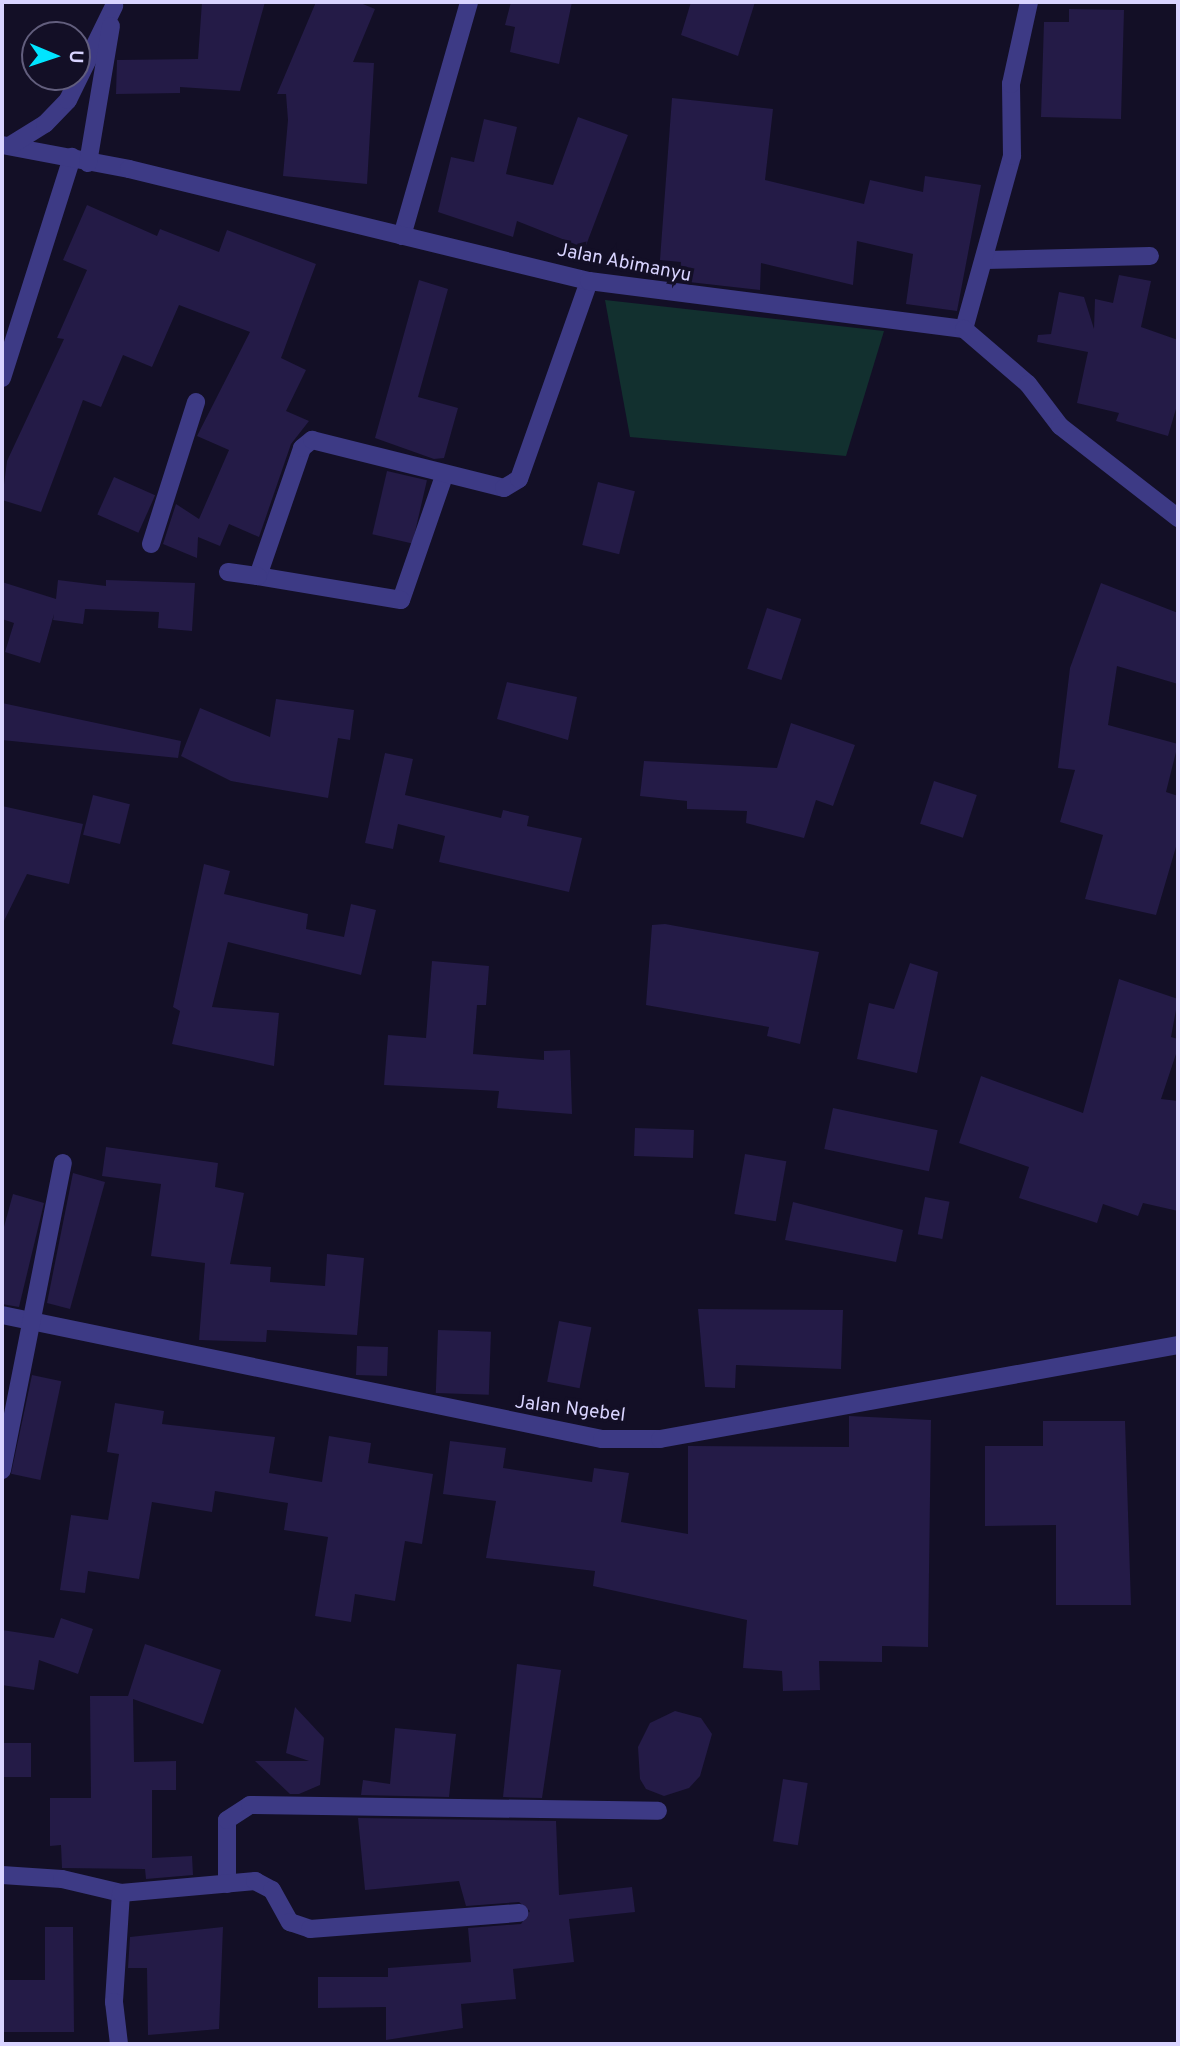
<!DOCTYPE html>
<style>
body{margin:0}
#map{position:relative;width:1180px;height:2046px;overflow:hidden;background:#130f26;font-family:Overpass,sans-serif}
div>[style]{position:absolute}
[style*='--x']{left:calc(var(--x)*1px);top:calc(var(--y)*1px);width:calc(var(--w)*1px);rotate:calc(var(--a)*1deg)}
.green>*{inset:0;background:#12302f}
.building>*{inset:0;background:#241b47;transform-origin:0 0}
.minor>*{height:18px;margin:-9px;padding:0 9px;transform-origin:9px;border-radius:9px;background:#3d3a85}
.tertiary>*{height:18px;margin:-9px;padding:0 9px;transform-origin:9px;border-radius:9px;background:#3d3a85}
span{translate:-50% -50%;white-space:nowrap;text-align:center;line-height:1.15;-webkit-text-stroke:7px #130f26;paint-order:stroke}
.street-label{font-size:19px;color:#d9d4ff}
.frame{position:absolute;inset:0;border:4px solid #d9d4ff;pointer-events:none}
.north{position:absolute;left:21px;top:21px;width:70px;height:70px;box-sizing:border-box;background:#130f26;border:2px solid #625e7d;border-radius:50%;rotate:92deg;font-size:19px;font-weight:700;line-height:28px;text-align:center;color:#d9d4ff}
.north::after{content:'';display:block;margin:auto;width:24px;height:32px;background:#00e5ff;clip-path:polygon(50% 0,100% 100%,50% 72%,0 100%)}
</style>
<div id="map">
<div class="green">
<i style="clip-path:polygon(605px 300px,884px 331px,846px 456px,630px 437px)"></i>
</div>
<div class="building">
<i style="clip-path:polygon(202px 2px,265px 2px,240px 91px,180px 87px,180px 93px,116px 94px,117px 60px,198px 59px)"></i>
<i style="clip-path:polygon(316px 2px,358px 2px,375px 9px,353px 62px,374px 63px,367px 184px,283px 176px,288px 120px,286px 94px,277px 94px)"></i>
<i style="clip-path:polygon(511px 2px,572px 2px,559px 64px,510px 52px,515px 27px,505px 25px)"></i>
<i style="clip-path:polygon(691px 2px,755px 2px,738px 56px,681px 35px)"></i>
<i style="clip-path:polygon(1069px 9px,1124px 10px,1121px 119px,1041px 117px,1044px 22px,1069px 22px)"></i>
<i style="clip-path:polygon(672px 98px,773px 109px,765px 180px,864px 204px,870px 180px,923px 192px,925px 176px,981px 185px,957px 311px,906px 304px,913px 254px,857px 241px,853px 285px,761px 263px,760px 290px,680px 281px,681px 262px,660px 260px)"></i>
<i style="clip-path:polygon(578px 117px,628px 135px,585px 248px,517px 221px,513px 237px,438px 212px,451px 157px,474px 162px,484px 119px,517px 127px,506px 174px,553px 185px)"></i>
<i style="clip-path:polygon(87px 205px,157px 236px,160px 229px,219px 252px,227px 230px,316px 264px,281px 358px,306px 370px,286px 411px,309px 421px,291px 444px,259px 537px,229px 524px,220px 546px,198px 537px,197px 558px,163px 544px,176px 504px,199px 519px,229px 450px,197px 436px,250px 332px,179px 305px,152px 367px,123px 355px,101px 407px,83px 400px,41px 512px,2px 500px,7px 461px,64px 339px,57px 338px,87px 270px,63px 260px)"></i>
<i style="clip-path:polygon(1119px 275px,1151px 281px,1141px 327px,1178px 340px,1178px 402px,1168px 436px,1116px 421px,1119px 413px,1077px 403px,1088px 352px,1037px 342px,1038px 335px,1051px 334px,1059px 292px,1084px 297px,1094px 329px,1095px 299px,1113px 303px)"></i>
<i style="clip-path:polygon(419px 280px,448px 289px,418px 397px,458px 408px,444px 458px,434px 459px,375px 438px)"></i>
<i style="left:387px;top:471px;width:41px;height:65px;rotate:13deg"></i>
<i style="left:114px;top:477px;width:45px;height:41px;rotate:24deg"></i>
<i style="left:598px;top:482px;width:38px;height:65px;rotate:14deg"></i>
<i style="clip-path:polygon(58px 580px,106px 586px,106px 580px,195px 583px,192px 631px,158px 628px,159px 612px,85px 609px,83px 624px,53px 620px,54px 614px,40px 663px,5px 652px,14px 623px,2px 619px,2px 582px,56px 599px)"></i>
<i style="clip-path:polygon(1101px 583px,1178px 613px,1178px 684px,1117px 666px,1108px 725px,1178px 744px,1166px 792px,1178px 796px,1178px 840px,1156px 915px,1085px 899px,1103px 835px,1060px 822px,1075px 770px,1058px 768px,1070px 668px)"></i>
<i style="left:767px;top:608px;width:36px;height:64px;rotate:18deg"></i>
<i style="clip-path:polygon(507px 682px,577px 697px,568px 740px,497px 719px)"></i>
<i style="clip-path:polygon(276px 699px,354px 710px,350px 740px,338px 738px,328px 798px,231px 781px,181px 756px,200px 708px,270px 737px)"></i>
<i style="clip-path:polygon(2px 703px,181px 741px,178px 758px,2px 740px)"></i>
<i style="clip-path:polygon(791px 723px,855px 745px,833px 806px,816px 800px,804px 838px,746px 823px,747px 811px,687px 809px,687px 801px,640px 796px,644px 761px,777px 768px)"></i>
<i style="clip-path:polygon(385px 753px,413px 759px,405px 795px,501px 818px,503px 810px,529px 816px,527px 826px,582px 838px,569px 892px,439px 862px,445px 836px,398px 824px,393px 849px,365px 843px)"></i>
<i style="left:934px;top:781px;width:45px;height:45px;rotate:18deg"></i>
<i style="left:93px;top:795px;width:38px;height:41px;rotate:14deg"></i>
<i style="clip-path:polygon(2px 806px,83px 824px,69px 884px,27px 874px,2px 925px)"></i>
<i style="clip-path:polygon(204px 864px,230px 871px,224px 894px,308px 914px,306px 929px,344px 937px,351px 904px,376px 910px,361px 975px,228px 942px,212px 1007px,279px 1013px,274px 1066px,172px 1044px,180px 1011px,173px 1007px)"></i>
<i style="clip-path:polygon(665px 924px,819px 952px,800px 1044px,767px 1036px,769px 1027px,646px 1005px,652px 925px)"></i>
<i style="clip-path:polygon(432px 961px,489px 966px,486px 1005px,477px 1005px,473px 1054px,544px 1060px,544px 1051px,570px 1050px,572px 1114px,497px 1108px,499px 1091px,384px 1085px,388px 1035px,426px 1038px)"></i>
<i style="clip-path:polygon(910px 963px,938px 972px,917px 1073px,857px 1059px,869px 1003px,894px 1009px)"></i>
<i style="clip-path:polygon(1119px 979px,1178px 999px,1171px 1037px,1178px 1039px,1178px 1048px,1161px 1099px,1178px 1101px,1178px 1211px,1143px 1203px,1138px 1216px,1103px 1204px,1097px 1223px,1019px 1198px,1029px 1167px,959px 1143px,981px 1076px,1083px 1113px)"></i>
<i style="left:833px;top:1108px;width:107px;height:42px;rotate:12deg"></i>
<i style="left:635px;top:1128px;width:59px;height:28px;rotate:2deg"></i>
<i style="clip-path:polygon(106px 1147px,218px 1163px,215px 1187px,244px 1193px,230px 1264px,271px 1267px,270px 1282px,325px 1286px,327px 1254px,364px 1258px,357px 1335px,267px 1330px,266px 1342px,199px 1340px,205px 1263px,151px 1256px,161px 1184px,102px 1176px)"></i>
<i style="left:745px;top:1154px;width:42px;height:61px;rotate:10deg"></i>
<i style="clip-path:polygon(73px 1173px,105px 1182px,70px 1309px,47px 1303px)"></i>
<i style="clip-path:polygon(13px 1194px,44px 1203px,19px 1307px,2px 1304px,2px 1234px)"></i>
<i style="left:925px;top:1197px;width:25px;height:38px;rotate:11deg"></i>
<i style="clip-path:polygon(793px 1202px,903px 1230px,896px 1262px,785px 1240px)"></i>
<i style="clip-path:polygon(698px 1309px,843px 1310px,841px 1369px,736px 1365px,735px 1388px,705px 1387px)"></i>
<i style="left:559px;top:1321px;width:33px;height:62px;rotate:11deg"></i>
<i style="left:438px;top:1330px;width:53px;height:63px;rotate:2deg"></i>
<i style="left:357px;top:1346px;width:31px;height:29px;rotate:2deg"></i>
<i style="left:32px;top:1375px;width:30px;height:101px;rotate:12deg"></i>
<i style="clip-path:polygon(115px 1403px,164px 1411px,162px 1424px,275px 1437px,269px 1473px,322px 1482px,329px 1436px,371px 1443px,368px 1463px,433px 1474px,422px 1544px,405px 1541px,395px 1601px,355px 1594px,351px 1622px,315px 1616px,328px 1537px,284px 1530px,288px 1503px,215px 1491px,212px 1512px,152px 1502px,139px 1579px,88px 1571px,85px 1593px,60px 1590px,71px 1515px,108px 1520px,119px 1454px,107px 1452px)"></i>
<i style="clip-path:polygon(849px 1416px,931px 1420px,928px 1647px,882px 1646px,882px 1662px,819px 1661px,820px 1690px,783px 1691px,782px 1671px,743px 1668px,747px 1620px,593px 1586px,595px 1571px,486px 1558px,496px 1501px,443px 1494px,450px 1441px,506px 1448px,503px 1468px,592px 1482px,594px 1468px,629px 1473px,621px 1522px,688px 1534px,688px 1446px,849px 1447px)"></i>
<i style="clip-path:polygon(1043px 1421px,1125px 1421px,1131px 1605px,1056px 1605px,1056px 1525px,985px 1526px,985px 1446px,1043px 1446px)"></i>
<i style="clip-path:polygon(61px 1618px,93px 1629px,78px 1674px,39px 1660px,34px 1690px,2px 1685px,2px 1630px,54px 1638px)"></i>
<i style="clip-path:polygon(145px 1644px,221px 1670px,203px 1724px,133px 1699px,134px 1762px,176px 1761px,176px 1790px,152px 1790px,152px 1858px,192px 1856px,193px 1875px,146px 1879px,145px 1869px,62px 1868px,61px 1845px,50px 1846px,50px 1798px,91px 1798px,90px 1696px,128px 1696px)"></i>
<i style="clip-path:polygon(517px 1664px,561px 1670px,542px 1798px,503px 1797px)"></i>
<i style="clip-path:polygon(295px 1707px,324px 1738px,320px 1785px,299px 1794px,290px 1794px,255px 1761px,309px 1761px,286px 1753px)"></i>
<i style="clip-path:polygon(675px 1711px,701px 1718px,712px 1734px,700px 1776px,689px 1788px,664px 1796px,646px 1789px,640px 1779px,638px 1747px,650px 1723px)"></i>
<i style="clip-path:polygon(395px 1728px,456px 1734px,449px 1797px,361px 1795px,363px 1780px,390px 1784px)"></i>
<i style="left:31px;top:1743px;width:34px;height:29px;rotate:90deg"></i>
<i style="left:783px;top:1779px;width:25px;height:63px;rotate:9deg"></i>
<i style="clip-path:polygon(358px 1818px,556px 1821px,559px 1895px,632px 1887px,635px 1912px,569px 1919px,574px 1962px,513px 1969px,516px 1999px,461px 2004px,463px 2028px,386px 2040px,386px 2007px,318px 2008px,318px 1977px,388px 1977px,388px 1968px,471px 1962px,468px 1928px,521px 1924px,530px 1911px,519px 1902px,466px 1906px,459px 1881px,365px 1890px)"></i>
<i style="clip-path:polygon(45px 1927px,73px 1927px,74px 2032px,4px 2032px,4px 1980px,45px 1980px)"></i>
<i style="clip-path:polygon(223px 1927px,219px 2029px,148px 2035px,147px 1968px,128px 1968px,130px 1937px)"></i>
</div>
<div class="minor">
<i style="--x:402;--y:236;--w:243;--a:-74"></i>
<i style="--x:985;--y:260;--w:165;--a:-1.4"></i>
<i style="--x:964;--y:329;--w:180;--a:-74.5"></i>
<i style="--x:1012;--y:156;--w:72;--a:-90.8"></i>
<i style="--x:1011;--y:84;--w:84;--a:-77.6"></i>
<i style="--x:2;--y:378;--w:232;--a:-72.4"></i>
<i style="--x:444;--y:476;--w:131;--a:109.1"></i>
<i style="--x:401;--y:600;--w:145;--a:-170.5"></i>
<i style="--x:258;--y:576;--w:135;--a:-71"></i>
<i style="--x:302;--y:448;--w:13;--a:-39"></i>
<i style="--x:312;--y:440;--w:198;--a:14"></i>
<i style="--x:504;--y:488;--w:17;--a:-31"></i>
<i style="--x:519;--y:479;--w:210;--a:-70.5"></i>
<i style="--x:151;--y:544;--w:149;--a:-72.4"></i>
<i style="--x:228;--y:572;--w:30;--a:8"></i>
<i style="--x:2;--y:1315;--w:613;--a:11.68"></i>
<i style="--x:602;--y:1439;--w:58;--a:0"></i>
<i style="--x:660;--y:1439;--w:526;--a:-10.29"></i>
<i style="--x:2;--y:1470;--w:313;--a:-78.8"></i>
<i style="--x:2;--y:1875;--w:60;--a:3.8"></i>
<i style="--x:62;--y:1879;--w:61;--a:13.3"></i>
<i style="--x:121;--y:1893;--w:109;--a:93.7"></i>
<i style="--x:114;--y:2002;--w:42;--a:83.2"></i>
<i style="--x:227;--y:1884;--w:64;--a:-90"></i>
<i style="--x:227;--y:1820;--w:27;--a:-33"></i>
<i style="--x:250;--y:1805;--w:408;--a:0.8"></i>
<i style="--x:121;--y:1893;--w:135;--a:-5.1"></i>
<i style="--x:255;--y:1881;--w:19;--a:28"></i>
<i style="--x:272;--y:1890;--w:37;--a:61"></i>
<i style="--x:290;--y:1922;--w:21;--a:19"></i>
<i style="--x:310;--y:1929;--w:210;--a:-4.4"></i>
</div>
<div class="tertiary">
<i style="--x:2;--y:145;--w:129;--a:10.7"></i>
<i style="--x:129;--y:169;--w:473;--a:13.7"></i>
<i style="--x:589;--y:281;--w:378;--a:7.3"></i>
<i style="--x:964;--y:329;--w:84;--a:40.7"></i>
<i style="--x:1028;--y:384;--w:53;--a:52.7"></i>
<i style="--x:1060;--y:426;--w:150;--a:37.9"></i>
<i style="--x:11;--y:145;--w:40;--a:-32"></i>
<i style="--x:45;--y:124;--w:33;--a:-46"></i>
<i style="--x:68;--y:100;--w:105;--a:-63.9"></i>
<i style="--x:88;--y:163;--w:139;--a:-80.5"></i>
</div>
<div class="street-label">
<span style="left:624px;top:264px;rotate:11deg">Jalan Abimanyu</span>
<span style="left:570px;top:1410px;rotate:7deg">Jalan Ngebel</span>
</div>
<div class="frame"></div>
<div class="north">U</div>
</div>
